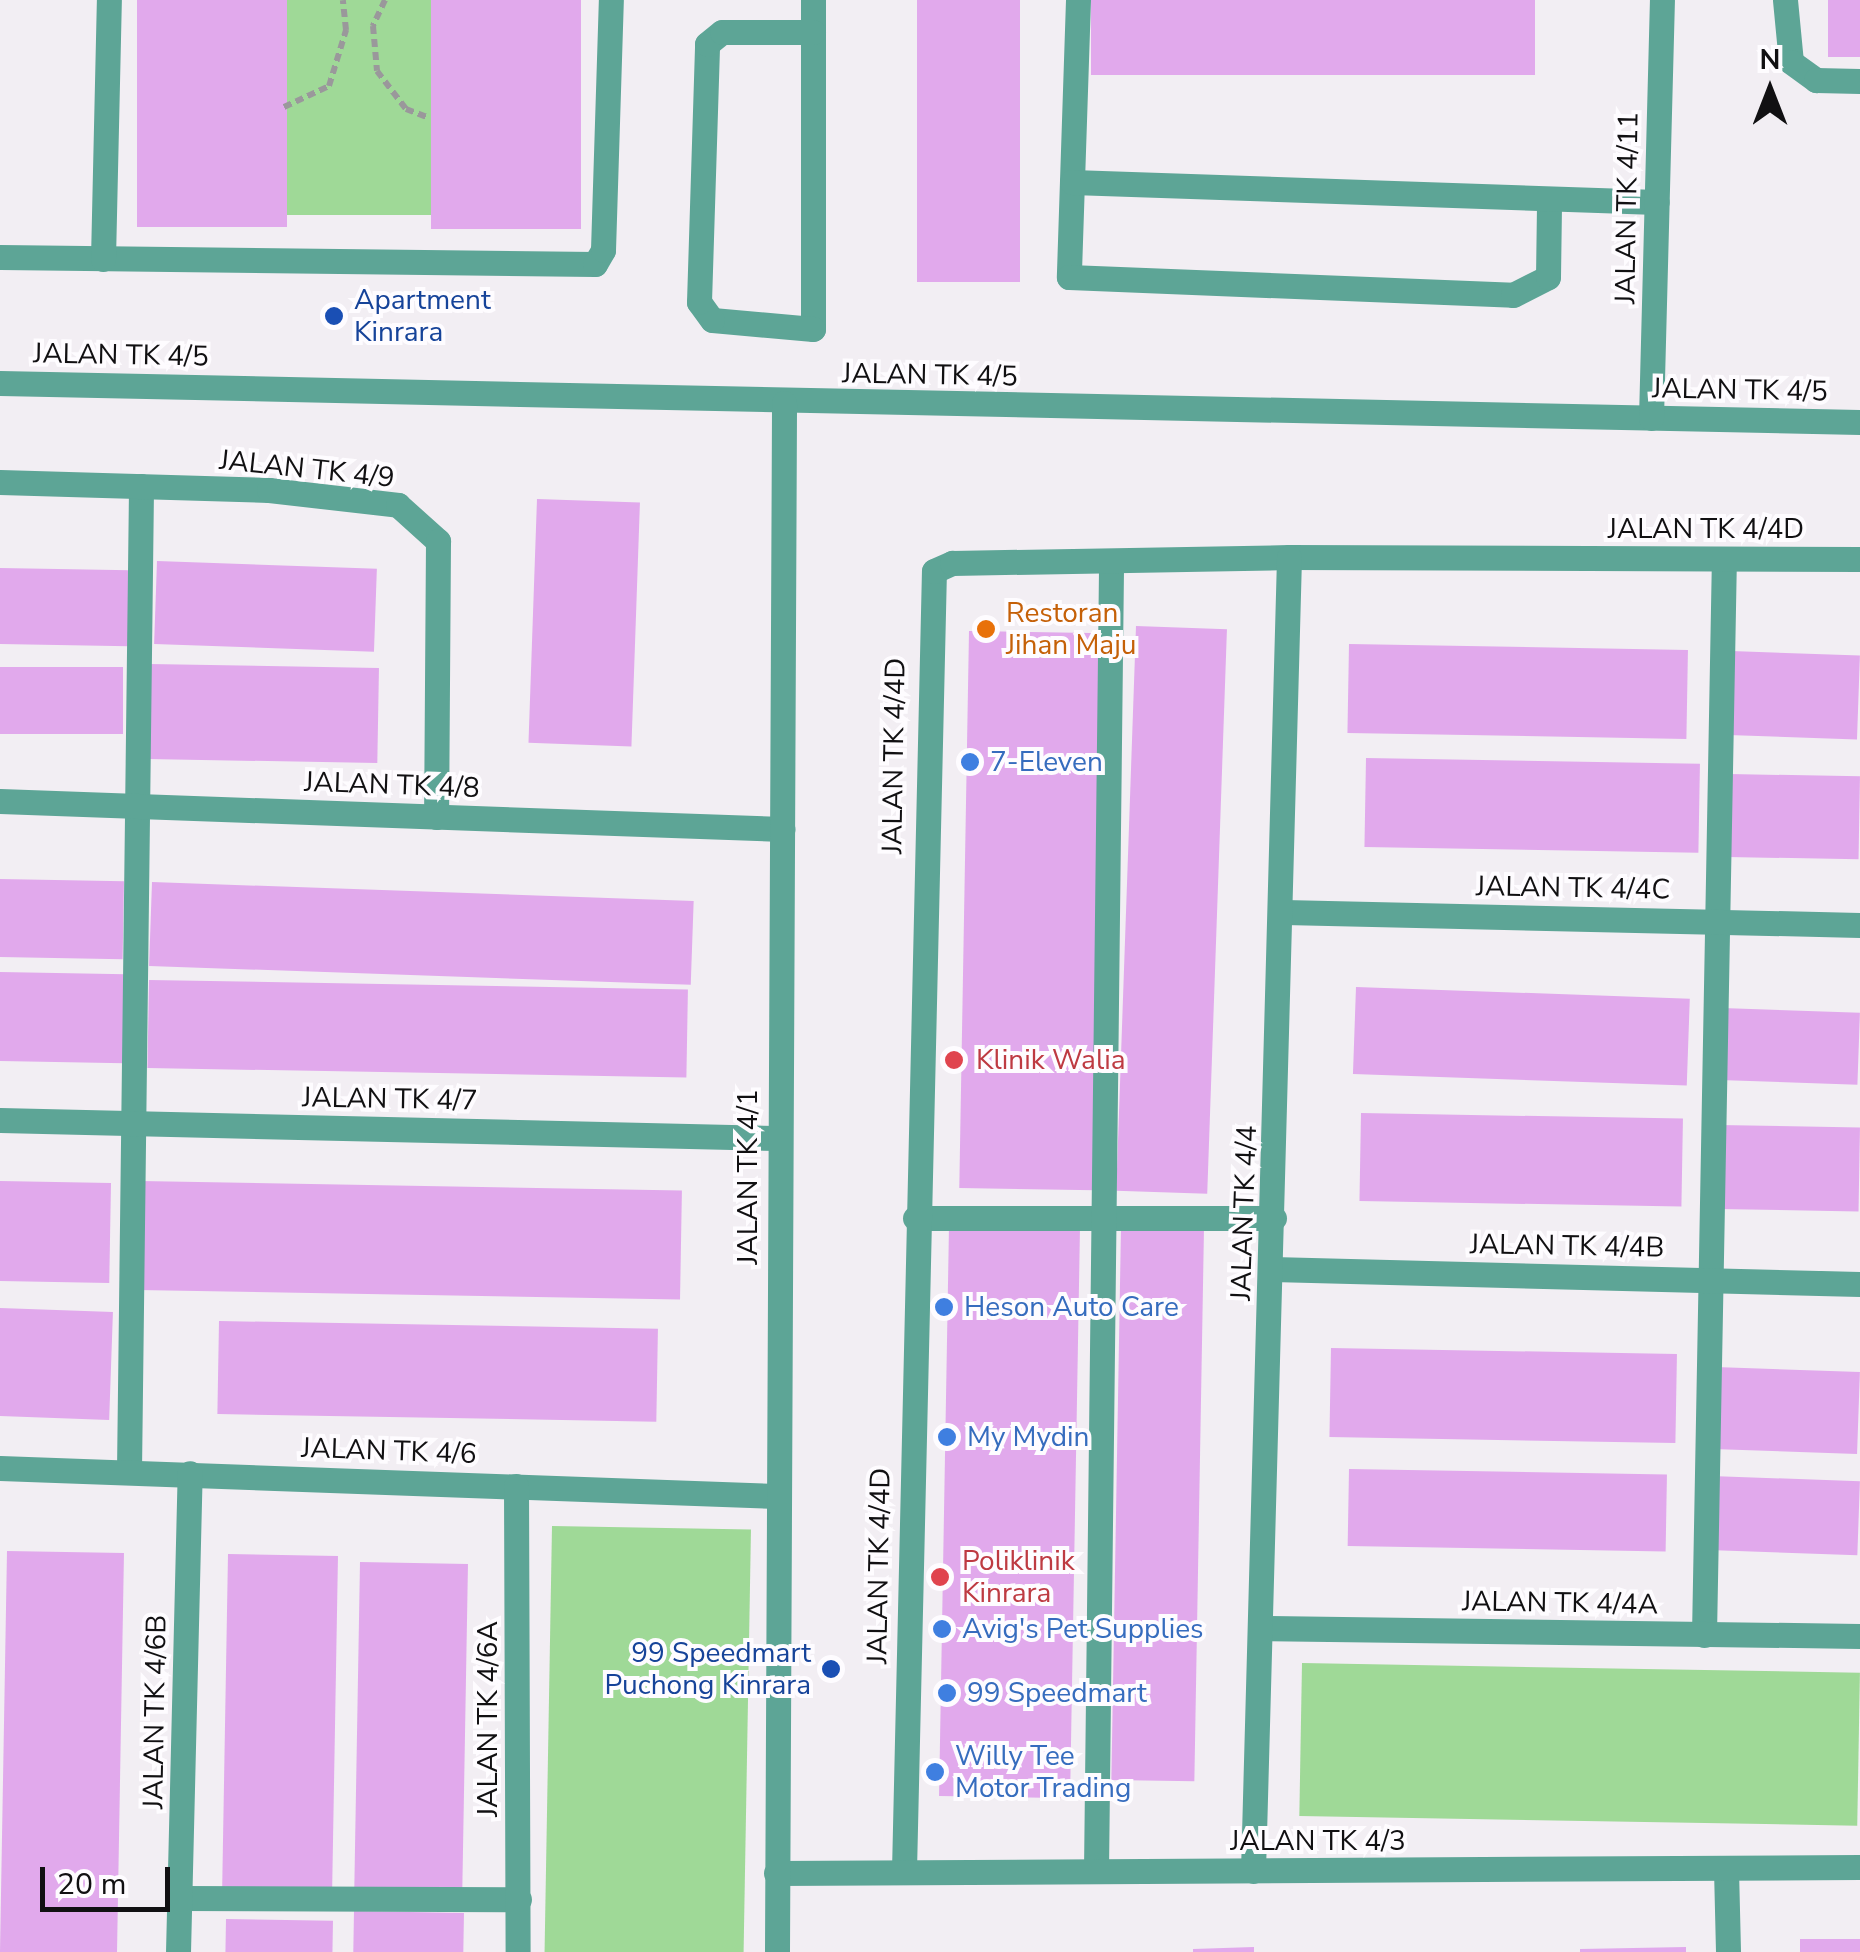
<!DOCTYPE html>
<style>
body{margin:0}
#map{position:relative;width:1860px;height:1952px;overflow:hidden;background:#f2eef3;font-family:"Nunito Sans",sans-serif}
div>[style]{position:absolute}
[style*='--x']{left:calc(var(--x)*1px);top:calc(var(--y)*1px);width:calc(var(--w)*1px);rotate:calc(var(--a)*1deg)}
.green>*{inset:0;background:#9fd997;transform-origin:0 0}
.building>*{inset:0;background:#e1a9ec;transform-origin:0 0}
.path>*{height:6px;margin-top:-3px;transform-origin:0;background:repeating-linear-gradient(90deg,#9a989b 0 8px,transparent 0 13px)}
.service>*{height:25px;margin:-12.5px;padding:0 12.5px;transform-origin:12.5px;border-radius:12.5px;background:#5da596}
.minor>*{height:25px;margin:-12.5px;padding:0 12.5px;transform-origin:12.5px;border-radius:12.5px;background:#5da596}
.dots>*{width:28px;height:28px;translate:-50% -50%;box-sizing:border-box;border:5px solid #fefcff;border-radius:50%}
span{translate:-50% -50%;white-space:nowrap;text-align:center;line-height:1.15;-webkit-text-stroke:8px #fefcff;paint-order:stroke}
.street-label{font-size:28px;color:#111012}
.transit-label{font-size:28px;color:#164399}
.left{translate:0 -50%;text-align:left}
.right{translate:-100% -50%;text-align:right}
.food-label{font-size:28px;color:#c56008}
.shop-label{font-size:28px;color:#366cbe}
.health-label{font-size:28px;color:#be3a42}
.north{position:absolute;left:1720px;top:40px;width:100px;height:100px;-webkit-text-stroke:8px #fefcff;paint-order:stroke;rotate:0deg;font-size:28px;font-weight:700;line-height:40px;text-align:center;color:#111012}
.north::after{content:'';display:block;margin:auto;width:35px;height:45px;background:#111012;clip-path:polygon(50% 0,100% 100%,50% 72%,0 100%)}
.scale{position:absolute;left:40px;top:1867px;width:130px;height:45px;box-sizing:border-box;border:5px solid #111012;border-top:0;padding-left:12px;font-size:30px;line-height:35px;white-space:nowrap;color:#111012;-webkit-text-stroke:8px #fefcff;paint-order:stroke}
</style>
<div id="map">
<div class="green">
<i style="left:287px;top:0;width:144px;height:215px"></i>
<i style="left:552px;top:1526px;width:199px;height:426px;rotate:1deg"></i>
<i style="left:1302px;top:1663px;width:558px;height:153px;rotate:1deg"></i>
</div>
<div class="building">
<i style="left:137px;top:0;width:150px;height:227px"></i>
<i style="left:431px;top:0;width:150px;height:229px"></i>
<i style="left:917px;top:0;width:103px;height:282px"></i>
<i style="left:1091px;top:0;width:444px;height:75px"></i>
<i style="left:1828px;top:0;width:32px;height:57px"></i>
<i style="left:537px;top:499px;width:103px;height:244px;rotate:2deg"></i>
<i style="left:157px;top:561px;width:220px;height:83px;rotate:2deg"></i>
<i style="left:0;top:568px;width:130px;height:76px;rotate:1deg"></i>
<i style="left:1136px;top:626px;width:91px;height:565px;rotate:2deg"></i>
<i style="left:969px;top:631px;width:136px;height:557px;rotate:1deg"></i>
<i style="left:1349px;top:644px;width:339px;height:89px;rotate:1deg"></i>
<i style="left:1731px;top:651px;width:129px;height:84px;rotate:2deg"></i>
<i style="left:149px;top:664px;width:230px;height:95px;rotate:1deg"></i>
<i style="left:0;top:667px;width:123px;height:67px"></i>
<i style="left:1366px;top:758px;width:334px;height:89px;rotate:1deg"></i>
<i style="left:1729px;top:774px;width:131px;height:83px;rotate:1deg"></i>
<i style="left:0;top:879px;width:124px;height:78px;rotate:1deg"></i>
<i style="left:152px;top:882px;width:542px;height:84px;rotate:2deg"></i>
<i style="left:0;top:972px;width:126px;height:89px;rotate:1deg"></i>
<i style="left:149px;top:980px;width:539px;height:88px;rotate:1deg"></i>
<i style="left:1356px;top:987px;width:334px;height:87px;rotate:2deg"></i>
<i style="left:1722px;top:1008px;width:138px;height:72px;rotate:2deg"></i>
<i style="left:1361px;top:1113px;width:322px;height:88px;rotate:1deg"></i>
<i style="left:1719px;top:1125px;width:141px;height:84px;rotate:1deg"></i>
<i style="left:0;top:1181px;width:111px;height:100px;rotate:1deg"></i>
<i style="left:140px;top:1181px;width:542px;height:109px;rotate:1deg"></i>
<i style="left:949px;top:1226px;width:131px;height:570px;rotate:1deg"></i>
<i style="left:1121px;top:1227px;width:83px;height:553px;rotate:1deg"></i>
<i style="left:0;top:1308px;width:113px;height:108px;rotate:2deg"></i>
<i style="left:219px;top:1321px;width:439px;height:93px;rotate:1deg"></i>
<i style="left:1331px;top:1348px;width:346px;height:89px;rotate:1deg"></i>
<i style="left:1715px;top:1367px;width:145px;height:82px;rotate:2deg"></i>
<i style="left:1349px;top:1469px;width:318px;height:77px;rotate:1deg"></i>
<i style="left:1711px;top:1476px;width:149px;height:74px;rotate:2deg"></i>
<i style="left:7px;top:1551px;width:117px;height:401px;rotate:1deg"></i>
<i style="left:228px;top:1554px;width:110px;height:335px;rotate:1deg"></i>
<i style="left:360px;top:1562px;width:108px;height:331px;rotate:1deg"></i>
<i style="left:354px;top:1911px;width:110px;height:41px;rotate:1deg"></i>
<i style="left:226px;top:1919px;width:107px;height:33px;rotate:1deg"></i>
<i style="left:1860px;top:1939px;width:13px;height:60px;rotate:90deg"></i>
<i style="clip-path:polygon(1254px 1947px,1254px 1952px,1193px 1952px,1193px 1949px)"></i>
<i style="clip-path:polygon(1686px 1947px,1686px 1952px,1580px 1952px,1580px 1949px)"></i>
</div>
<div class="path">
<i style="--x:385;--y:0;--w:29;--a:115"></i>
<i style="--x:373;--y:26;--w:45;--a:84.9"></i>
<i style="--x:377;--y:71;--w:48;--a:52.7"></i>
<i style="--x:406;--y:109;--w:22;--a:21"></i>
<i style="--x:284;--y:107;--w:50;--a:-25"></i>
<i style="--x:329;--y:86;--w:59;--a:-73.1"></i>
<i style="--x:346;--y:30;--w:30;--a:-96"></i>
</div>
<div class="service">
<i style="--x:1785;--y:0;--w:62;--a:84.5"></i>
<i style="--x:1791;--y:62;--w:31;--a:36"></i>
<i style="--x:1816;--y:80;--w:44;--a:1.3"></i>
<i style="--x:915;--y:1218;--w:359;--a:0"></i>
<i style="--x:129;--y:1471;--w:985;--a:-89.3"></i>
<i style="--x:1704;--y:1635;--w:1076;--a:-88.94"></i>
<i style="--x:1096;--y:1871;--w:1309;--a:-89.34"></i>
<i style="--x:180;--y:1898;--w:339;--a:0.2"></i>
</div>
<div class="minor">
<i style="--x:813;--y:0;--w:329;--a:90"></i>
<i style="--x:813;--y:329;--w:101;--a:-174.9"></i>
<i style="--x:712;--y:320;--w:22;--a:-126"></i>
<i style="--x:699;--y:302;--w:258;--a:-88.2"></i>
<i style="--x:707;--y:44;--w:19;--a:-39"></i>
<i style="--x:722;--y:32;--w:91;--a:0"></i>
<i style="--x:1078;--y:0;--w:277;--a:91.9"></i>
<i style="--x:1069;--y:277;--w:444;--a:2.3"></i>
<i style="--x:1513;--y:295;--w:39;--a:-27"></i>
<i style="--x:1548;--y:277;--w:76;--a:-89.2"></i>
<i style="--x:1072;--y:182;--w:585;--a:1.96"></i>
<i style="--x:0;--y:257;--w:595;--a:0.67"></i>
<i style="--x:595;--y:264;--w:16;--a:-60"></i>
<i style="--x:603;--y:250;--w:250;--a:-88.2"></i>
<i style="--x:103;--y:259;--w:259;--a:-88.7"></i>
<i style="--x:0;--y:383;--w:1860;--a:1.2"></i>
<i style="--x:1651;--y:418;--w:418;--a:-88.5"></i>
<i style="--x:0;--y:482;--w:269;--a:1.7"></i>
<i style="--x:269;--y:490;--w:130;--a:6.6"></i>
<i style="--x:398;--y:505;--w:54;--a:42"></i>
<i style="--x:438;--y:541;--w:276;--a:90.4"></i>
<i style="--x:0;--y:801;--w:783;--a:2.05"></i>
<i style="--x:1284;--y:912;--w:576;--a:1.29"></i>
<i style="--x:0;--y:1120;--w:778;--a:1.33"></i>
<i style="--x:1272;--y:1269;--w:588;--a:1.46"></i>
<i style="--x:0;--y:1468;--w:777;--a:2.07"></i>
<i style="--x:516;--y:1486;--w:466;--a:89.8"></i>
<i style="--x:1260;--y:1628;--w:600;--a:0.76"></i>
<i style="--x:1726;--y:1869;--w:83;--a:88.6"></i>
<i style="--x:904;--y:1871;--w:1300;--a:-88.68"></i>
<i style="--x:934;--y:571;--w:20;--a:-24"></i>
<i style="--x:952;--y:563;--w:337;--a:-1"></i>
<i style="--x:1289;--y:557;--w:571;--a:0.2"></i>
<i style="--x:1253;--y:1871;--w:1314;--a:-88.43"></i>
<i style="--x:776;--y:1873;--w:1084;--a:-0.32"></i>
<i style="--x:178;--y:1952;--w:479;--a:-88.6"></i>
<i style="--x:777;--y:1952;--w:1549;--a:-89.74"></i>
</div>
<div class="dots">
<i style="left:334px;top:316px;background:#1a4fb4"></i>
<i style="left:986px;top:629px;background:#e8710a"></i>
<i style="left:970px;top:762px;background:#3f7fe0"></i>
<i style="left:954px;top:1060px;background:#e0444e"></i>
<i style="left:944px;top:1307px;background:#3f7fe0"></i>
<i style="left:947px;top:1437px;background:#3f7fe0"></i>
<i style="left:940px;top:1577px;background:#e0444e"></i>
<i style="left:942px;top:1629px;background:#3f7fe0"></i>
<i style="left:831px;top:1669px;background:#1a4fb4"></i>
<i style="left:947px;top:1693px;background:#3f7fe0"></i>
<i style="left:935px;top:1772px;background:#3f7fe0"></i>
</div>
<div class="street-label">
<span style="left:1627px;top:208px;rotate:-89deg">JALAN TK 4/11</span>
<span style="left:121px;top:355px;rotate:1deg">JALAN TK 4/5</span>
<span style="left:930px;top:375px;rotate:1deg">JALAN TK 4/5</span>
<span style="left:1740px;top:390px;rotate:1deg">JALAN TK 4/5</span>
<span style="left:307px;top:469px;rotate:6deg">JALAN TK 4/9</span>
<span style="left:1706px;top:529px">JALAN TK 4/4D</span>
<span style="left:894px;top:756px;rotate:-89deg">JALAN TK 4/4D</span>
<span style="left:392px;top:785px;rotate:2deg">JALAN TK 4/8</span>
<span style="left:1573px;top:888px;rotate:1deg">JALAN TK 4/4C</span>
<span style="left:390px;top:1099px;rotate:1deg">JALAN TK 4/7</span>
<span style="left:748px;top:1177px;rotate:-90deg">JALAN TK 4/1</span>
<span style="left:1244px;top:1213px;rotate:-88deg">JALAN TK 4/4</span>
<span style="left:1567px;top:1246px;rotate:1deg">JALAN TK 4/4B</span>
<span style="left:389px;top:1451px;rotate:2deg">JALAN TK 4/6</span>
<span style="left:879px;top:1566px;rotate:-89deg">JALAN TK 4/4D</span>
<span style="left:1560px;top:1603px;rotate:1deg">JALAN TK 4/4A</span>
<span style="left:155px;top:1712px;rotate:-89deg">JALAN TK 4/6B</span>
<span style="left:488px;top:1719px;rotate:-90deg">JALAN TK 4/6A</span>
<span style="left:1318px;top:1841px">JALAN TK 4/3</span>
</div>
<div class="transit-label">
<span class="left" style="left:354px;top:316px">Apartment<br>Kinrara</span>
<span class="right" style="left:811px;top:1669px">99 Speedmart<br>Puchong Kinrara</span>
</div>
<div class="food-label">
<span class="left" style="left:1006px;top:629px">Restoran<br>Jihan Maju</span>
</div>
<div class="shop-label">
<span class="left" style="left:990px;top:762px">7-Eleven</span>
<span class="left" style="left:964px;top:1307px">Heson Auto Care</span>
<span class="left" style="left:967px;top:1437px">My Mydin</span>
<span class="left" style="left:962px;top:1629px">Avig's Pet Supplies</span>
<span class="left" style="left:967px;top:1693px">99 Speedmart</span>
<span class="left" style="left:955px;top:1772px">Willy Tee<br>Motor Trading</span>
</div>
<div class="health-label">
<span class="left" style="left:976px;top:1060px">Klinik Walia</span>
<span class="left" style="left:962px;top:1577px">Poliklinik<br>Kinrara</span>
</div>
<div class="north">N</div>
<div class="scale">20 m</div>
</div>
